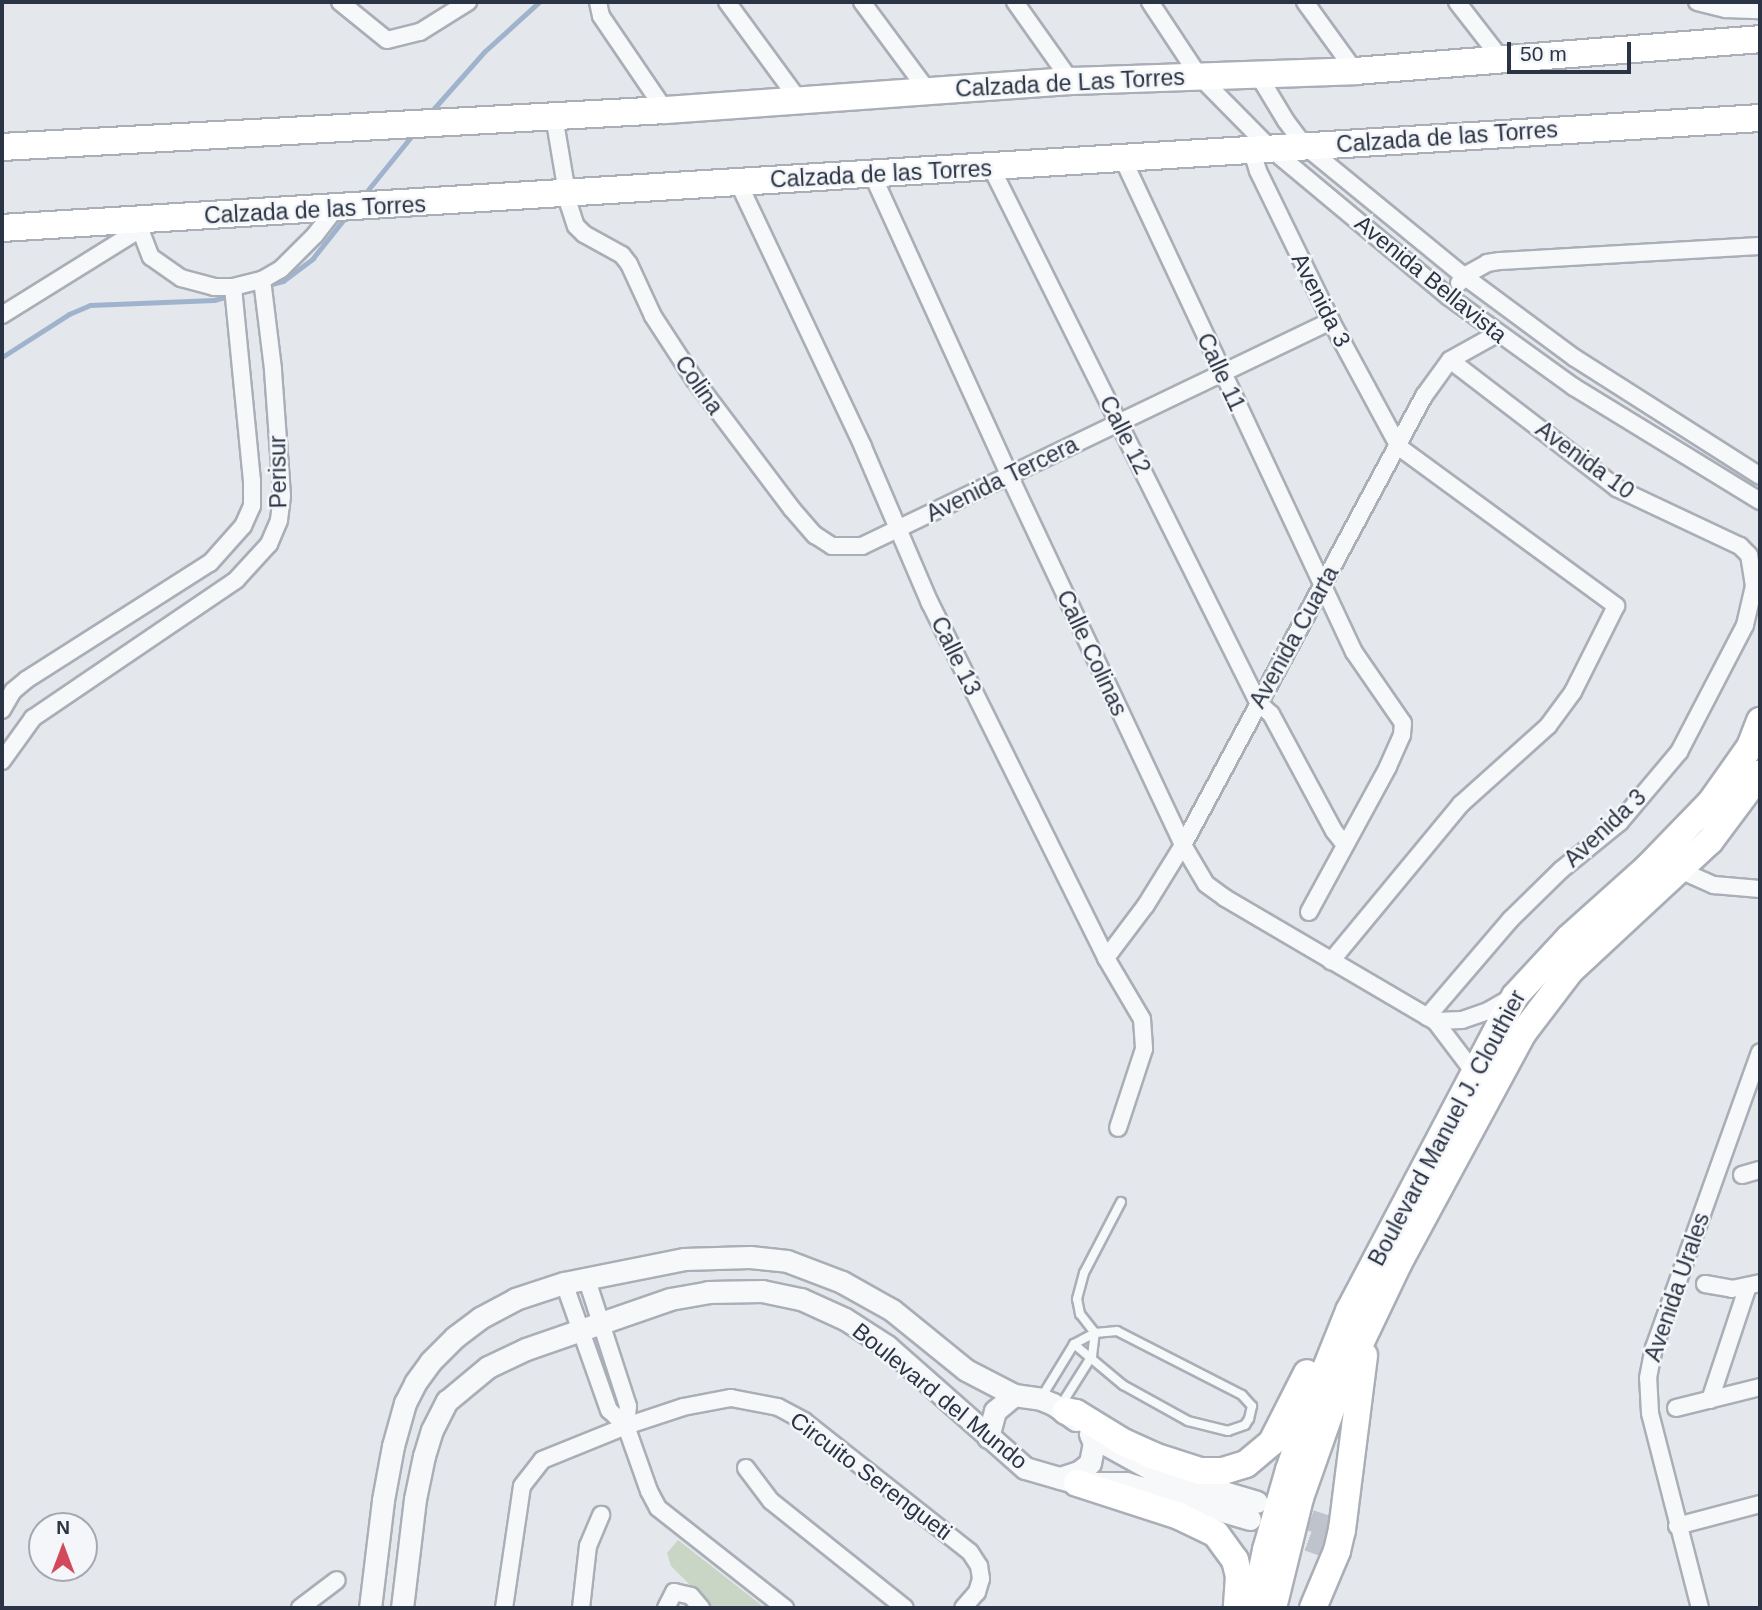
<!DOCTYPE html>
<style>
body{margin:0}
#map{position:relative;width:1762px;height:1610px;overflow:hidden;background:#e4e7ec;font-family:Arial,sans-serif}
div>[style]{position:absolute}
[style*='--x']{left:calc(var(--x)*1px);top:calc(var(--y)*1px);width:calc(var(--w)*1px);rotate:calc(var(--a)*1deg)}
.green>*{inset:0;background:#c9d6c5}
.stream>*{height:5px;margin:-2.5px;padding:0 2.5px;transform-origin:2.5px;border-radius:2.5px;background:#9fb4cc}
.tertiary-tunnel>*{height:21px;margin-top:-10.5px;transform-origin:0;background:repeating-linear-gradient(90deg,#bfc3cb 0 21px,transparent 0 31px)}
.roads{filter:drop-shadow(2px 0 #a9aeb7) drop-shadow(-2px 0 #a9aeb7) drop-shadow(0 2px #a9aeb7) drop-shadow(0 -2px #a9aeb7)}
.service>*{height:8px;margin:-4px;padding:0 4px;transform-origin:4px;border-radius:4px;background:#f7f8fa}
.minor>*{height:16px;margin:-8px;padding:0 8px;transform-origin:8px;border-radius:8px;background:#f7f8fa}
.tertiary>*{height:21px;margin:-10.5px;padding:0 10.5px;transform-origin:10.5px;border-radius:10.5px;background:#f7f8fa}
.primary>*{height:26px;margin:-13px;padding:0 13px;transform-origin:13px;border-radius:13px;background:#fff}
span{translate:-50% -50%;white-space:nowrap;text-align:center;line-height:1.15;-webkit-text-stroke:5px #f4f6f9;paint-order:stroke}
.street-label{font-size:23px;color:#2b3445}
.frame{position:absolute;inset:0;border:4px solid #2b3445;pointer-events:none}
.north{position:absolute;left:28px;top:1512px;width:70px;height:70px;box-sizing:border-box;background:#f4f6f9;border:2px solid #a4a8b1;border-radius:50%;rotate:0deg;font-size:19px;font-weight:700;line-height:28px;text-align:center;color:#2b3445}
.north::after{content:'';display:block;margin:auto;width:24px;height:32px;background:#d1495b;clip-path:polygon(50% 0,100% 100%,50% 72%,0 100%)}
.scale{position:absolute;left:1507px;top:42px;width:124px;height:32px;box-sizing:border-box;border:4px solid #2b3445;border-top:0;padding-left:9px;font-size:21px;line-height:24px;white-space:nowrap;color:#2b3445;-webkit-text-stroke:5px #f4f6f9;paint-order:stroke}
</style>
<div id="map">
<div class="green">
<i style="clip-path:polygon(678px 1540px,765px 1608px,713px 1608px,671px 1566px,667px 1553px)"></i>
</div>
<div class="stream">
<i style="--x:429;--y:114;--w:84;--a:-48.4"></i>
<i style="--x:485;--y:51;--w:73;--a:-42.2"></i>
<i style="--x:363;--y:196;--w:81;--a:-51"></i>
<i style="--x:2;--y:357;--w:80;--a:-32.7"></i>
<i style="--x:69;--y:314;--w:23;--a:-23"></i>
<i style="--x:90;--y:305;--w:124;--a:-2.3"></i>
<i style="--x:214;--y:300;--w:72;--a:-15.4"></i>
<i style="--x:283;--y:281;--w:38;--a:-37"></i>
<i style="--x:313;--y:258;--w:56;--a:-51.5"></i>
</div>
<div class="tertiary-tunnel">
<i style="--x:1281;--y:1510;--w:51;--a:18.4"></i>
<i style="--x:1250;--y:1519;--w:77;--a:19.9"></i>
</div>
<div class="roads">
<div class="service">
<i style="--x:1041;--y:1398;--w:63;--a:-58.6"></i>
<i style="--x:1074;--y:1344;--w:24;--a:-28"></i>
<i style="--x:1095;--y:1333;--w:22;--a:-5"></i>
<i style="--x:1117;--y:1331;--w:140;--a:27.1"></i>
<i style="--x:1242;--y:1395;--w:15;--a:48"></i>
<i style="--x:1252;--y:1406;--w:13;--a:103"></i>
<i style="--x:1249;--y:1419;--w:7;--a:124"></i>
<i style="--x:1245;--y:1425;--w:18;--a:161"></i>
<i style="--x:1228;--y:1431;--w:41;--a:-166"></i>
<i style="--x:1188;--y:1421;--w:74;--a:-151"></i>
<i style="--x:1123;--y:1385;--w:64;--a:-140.1"></i>
<i style="--x:1061;--y:1405;--w:58;--a:-57.7"></i>
<i style="--x:1092;--y:1356;--w:23;--a:-83"></i>
<i style="--x:1095;--y:1333;--w:24;--a:-128"></i>
<i style="--x:1080;--y:1314;--w:15;--a:-101"></i>
<i style="--x:1077;--y:1299;--w:27;--a:-75"></i>
<i style="--x:1084;--y:1273;--w:80;--a:-62.5"></i>
</div>
<div class="minor">
<i style="--x:340;--y:2;--w:60;--a:39"></i>
<i style="--x:387;--y:40;--w:34;--a:-14"></i>
<i style="--x:420;--y:32;--w:57;--a:-32"></i>
<i style="--x:598;--y:2;--w:14;--a:78"></i>
<i style="--x:601;--y:16;--w:114;--a:55.8"></i>
<i style="--x:727;--y:2;--w:120;--a:53.8"></i>
<i style="--x:862;--y:2;--w:109;--a:53.5"></i>
<i style="--x:1015;--y:2;--w:97;--a:54.7"></i>
<i style="--x:1150;--y:2;--w:89;--a:56.5"></i>
<i style="--x:1199;--y:76;--w:101;--a:45.4"></i>
<i style="--x:1270;--y:148;--w:233;--a:39.8"></i>
<i style="--x:1449;--y:297;--w:154;--a:35.8"></i>
<i style="--x:1574;--y:387;--w:218;--a:31.5"></i>
<i style="--x:1305;--y:2;--w:85;--a:54.1"></i>
<i style="--x:1457;--y:2;--w:73;--a:52.2"></i>
<i style="--x:1697;--y:2;--w:30;--a:14"></i>
<i style="--x:1726;--y:9;--w:34;--a:2"></i>
<i style="--x:1257;--y:73;--w:56;--a:58.9"></i>
<i style="--x:1286;--y:121;--w:31;--a:53"></i>
<i style="--x:1305;--y:146;--w:205;--a:39.3"></i>
<i style="--x:1464;--y:276;--w:138;--a:36.5"></i>
<i style="--x:1575;--y:358;--w:219;--a:32.5"></i>
<i style="--x:554;--y:116;--w:90;--a:80.4"></i>
<i style="--x:569;--y:205;--w:22;--a:72"></i>
<i style="--x:576;--y:226;--w:11;--a:45"></i>
<i style="--x:584;--y:234;--w:43;--a:28.9"></i>
<i style="--x:622;--y:255;--w:11;--a:52"></i>
<i style="--x:629;--y:264;--w:57;--a:65.2"></i>
<i style="--x:653;--y:316;--w:75;--a:56.9"></i>
<i style="--x:694;--y:379;--w:163;--a:53"></i>
<i style="--x:792;--y:509;--w:35;--a:49"></i>
<i style="--x:815;--y:535;--w:20;--a:33"></i>
<i style="--x:832;--y:546;--w:30;--a:0"></i>
<i style="--x:862;--y:546;--w:520;--a:-25.63"></i>
<i style="--x:1251;--y:149;--w:23;--a:72"></i>
<i style="--x:1258;--y:171;--w:167;--a:64"></i>
<i style="--x:1331;--y:321;--w:143;--a:61.6"></i>
<i style="--x:1399;--y:447;--w:269;--a:36.2"></i>
<i style="--x:1616;--y:606;--w:96;--a:116.6"></i>
<i style="--x:1573;--y:692;--w:42;--a:126.3"></i>
<i style="--x:1548;--y:726;--w:117;--a:138.1"></i>
<i style="--x:1461;--y:804;--w:204;--a:129.6"></i>
<i style="--x:1122;--y:157;--w:547;--a:64.89"></i>
<i style="--x:1354;--y:652;--w:86;--a:55.4"></i>
<i style="--x:1403;--y:723;--w:12;--a:95"></i>
<i style="--x:1402;--y:735;--w:35;--a:114"></i>
<i style="--x:1388;--y:767;--w:165;--a:118.6"></i>
<i style="--x:991;--y:167;--w:598;--a:63.48"></i>
<i style="--x:1258;--y:702;--w:18;--a:43"></i>
<i style="--x:1271;--y:714;--w:133;--a:61.7"></i>
<i style="--x:1334;--y:831;--w:18;--a:52"></i>
<i style="--x:873;--y:176;--w:328;--a:65.5"></i>
<i style="--x:1009;--y:475;--w:409;--a:64.8"></i>
<i style="--x:1183;--y:845;--w:45;--a:59.5"></i>
<i style="--x:1206;--y:884;--w:24;--a:36"></i>
<i style="--x:1225;--y:898;--w:243;--a:30.4"></i>
<i style="--x:1435;--y:1021;--w:63;--a:52.8"></i>
<i style="--x:738;--y:182;--w:293;--a:64.7"></i>
<i style="--x:863;--y:447;--w:170;--a:66.8"></i>
<i style="--x:930;--y:603;--w:396;--a:63.6"></i>
<i style="--x:1106;--y:958;--w:71;--a:59.5"></i>
<i style="--x:1142;--y:1019;--w:30;--a:86"></i>
<i style="--x:1144;--y:1049;--w:83;--a:108.2"></i>
<i style="--x:140;--y:229;--w:30;--a:69"></i>
<i style="--x:151;--y:257;--w:37;--a:35"></i>
<i style="--x:181;--y:278;--w:34;--a:15"></i>
<i style="--x:214;--y:287;--w:19;--a:0"></i>
<i style="--x:233;--y:287;--w:30;--a:-14"></i>
<i style="--x:262;--y:280;--w:22;--a:-30"></i>
<i style="--x:281;--y:269;--w:48;--a:-45"></i>
<i style="--x:315;--y:235;--w:33;--a:-52"></i>
<i style="--x:1459;--y:283;--w:9;--a:-54"></i>
<i style="--x:1464;--y:276;--w:26;--a:-29"></i>
<i style="--x:1487;--y:263;--w:13;--a:-9"></i>
<i style="--x:1500;--y:261;--w:260;--a:-3.3"></i>
<i style="--x:2;--y:315;--w:172;--a:-31.9"></i>
<i style="--x:2;--y:710;--w:22;--a:-60"></i>
<i style="--x:13;--y:691;--w:17;--a:-40"></i>
<i style="--x:26;--y:680;--w:218;--a:-32.5"></i>
<i style="--x:210;--y:563;--w:50;--a:-48.3"></i>
<i style="--x:243;--y:526;--w:22;--a:-66"></i>
<i style="--x:252;--y:506;--w:25;--a:-90"></i>
<i style="--x:252;--y:481;--w:195;--a:-95.6"></i>
<i style="--x:2;--y:761;--w:53;--a:-54.2"></i>
<i style="--x:33;--y:718;--w:245;--a:-34.2"></i>
<i style="--x:236;--y:580;--w:49;--a:-47.5"></i>
<i style="--x:269;--y:544;--w:26;--a:-67"></i>
<i style="--x:279;--y:520;--w:24;--a:-83"></i>
<i style="--x:282;--y:496;--w:127;--a:-94.1"></i>
<i style="--x:273;--y:369;--w:90;--a:-97"></i>
<i style="--x:1682;--y:871;--w:35;--a:24"></i>
<i style="--x:1714;--y:885;--w:46;--a:5"></i>
<i style="--x:1106;--y:958;--w:66;--a:-53"></i>
<i style="--x:1146;--y:905;--w:70;--a:-58.3"></i>
<i style="--x:1183;--y:845;--w:510;--a:-61.78"></i>
<i style="--x:1424;--y:396;--w:44;--a:-54.2"></i>
<i style="--x:1450;--y:360;--w:54;--a:-29"></i>
<i style="--x:1427;--y:1017;--w:128;--a:-49.4"></i>
<i style="--x:1510;--y:920;--w:71;--a:-44.4"></i>
<i style="--x:1561;--y:870;--w:76;--a:-39.1"></i>
<i style="--x:1620;--y:822;--w:92;--a:-49.9"></i>
<i style="--x:1679;--y:752;--w:143;--a:-62.5"></i>
<i style="--x:1745;--y:625;--w:40;--a:-77"></i>
<i style="--x:1754;--y:586;--w:31;--a:-99"></i>
<i style="--x:1749;--y:555;--w:13;--a:-135"></i>
<i style="--x:1740;--y:546;--w:136;--a:-154.8"></i>
<i style="--x:1617;--y:488;--w:210;--a:-142.5"></i>
<i style="--x:1435;--y:1021;--w:27;--a:-2"></i>
<i style="--x:1462;--y:1020;--w:28;--a:-19"></i>
<i style="--x:1488;--y:1011;--w:28;--a:-30"></i>
<i style="--x:1742;--y:1175;--w:19;--a:-16"></i>
<i style="--x:586;--y:1277;--w:136;--a:72"></i>
<i style="--x:628;--y:1406;--w:20;--a:96"></i>
<i style="--x:626;--y:1426;--w:69;--a:70.5"></i>
<i style="--x:649;--y:1491;--w:19;--a:62"></i>
<i style="--x:658;--y:1508;--w:162;--a:38.2"></i>
<i style="--x:564;--y:1283;--w:135;--a:70.5"></i>
<i style="--x:609;--y:1410;--w:23;--a:43"></i>
<i style="--x:1705;--y:1284;--w:27;--a:10"></i>
<i style="--x:1732;--y:1289;--w:29;--a:-12"></i>
<i style="--x:1710;--y:1400;--w:120;--a:-71.6"></i>
<i style="--x:1676;--y:1408;--w:87;--a:-14"></i>
<i style="--x:746;--y:1468;--w:41;--a:52.9"></i>
<i style="--x:771;--y:1501;--w:171;--a:38.6"></i>
<i style="--x:1677;--y:1526;--w:86;--a:-14.8"></i>
<i style="--x:300;--y:1608;--w:46;--a:-37.1"></i>
<i style="--x:504;--y:1608;--w:123;--a:-81.6"></i>
<i style="--x:522;--y:1486;--w:33;--a:-52"></i>
<i style="--x:542;--y:1460;--w:91;--a:-22"></i>
<i style="--x:626;--y:1426;--w:60;--a:-18.4"></i>
<i style="--x:683;--y:1407;--w:49;--a:-10.6"></i>
<i style="--x:731;--y:1398;--w:48;--a:10.8"></i>
<i style="--x:778;--y:1407;--w:30;--a:28"></i>
<i style="--x:804;--y:1421;--w:211;--a:38.3"></i>
<i style="--x:970;--y:1552;--w:17;--a:57"></i>
<i style="--x:979;--y:1566;--w:13;--a:81"></i>
<i style="--x:981;--y:1579;--w:14;--a:107"></i>
<i style="--x:977;--y:1592;--w:21;--a:131"></i>
<i style="--x:581;--y:1608;--w:62;--a:-83.6"></i>
<i style="--x:588;--y:1546;--w:34;--a:-67"></i>
<i style="--x:666;--y:1608;--w:18;--a:-63"></i>
<i style="--x:674;--y:1592;--w:17;--a:13"></i>
<i style="--x:691;--y:1596;--w:16;--a:50"></i>
<i style="--x:1700;--y:1608;--w:201;--a:-104.4"></i>
<i style="--x:1650;--y:1413;--w:35;--a:-93"></i>
<i style="--x:1648;--y:1378;--w:31;--a:-79"></i>
<i style="--x:1654;--y:1348;--w:314;--a:-70.3"></i>
</div>
<div class="tertiary">
<i style="--x:988;--y:1437;--w:27;--a:-75"></i>
<i style="--x:995;--y:1411;--w:25;--a:-40"></i>
<i style="--x:1100;--y:1441;--w:64;--a:29"></i>
<i style="--x:1156;--y:1472;--w:105;--a:16.5"></i>
<i style="--x:1060;--y:1478;--w:20;--a:-18"></i>
<i style="--x:1079;--y:1472;--w:14;--a:-39"></i>
<i style="--x:1090;--y:1463;--w:20;--a:-79"></i>
<i style="--x:1094;--y:1443;--w:10;--a:-114"></i>
<i style="--x:370;--y:1608;--w:109;--a:-83.1"></i>
<i style="--x:383;--y:1500;--w:55;--a:-79.5"></i>
<i style="--x:393;--y:1446;--w:45;--a:-74.4"></i>
<i style="--x:405;--y:1403;--w:22;--a:-63"></i>
<i style="--x:415;--y:1383;--w:26;--a:-54"></i>
<i style="--x:430;--y:1362;--w:35;--a:-45"></i>
<i style="--x:455;--y:1337;--w:31;--a:-37"></i>
<i style="--x:480;--y:1318;--w:40;--a:-28"></i>
<i style="--x:515;--y:1299;--w:52;--a:-18.1"></i>
<i style="--x:564;--y:1283;--w:122;--a:-11.3"></i>
<i style="--x:684;--y:1259;--w:66;--a:-1.7"></i>
<i style="--x:750;--y:1257;--w:37;--a:6"></i>
<i style="--x:787;--y:1261;--w:59;--a:20.9"></i>
<i style="--x:842;--y:1282;--w:57;--a:29.2"></i>
<i style="--x:892;--y:1310;--w:95;--a:39"></i>
<i style="--x:966;--y:1370;--w:54;--a:27.5"></i>
<i style="--x:1014;--y:1395;--w:27;--a:8"></i>
<i style="--x:1041;--y:1399;--w:13;--a:23"></i>
<i style="--x:1053;--y:1404;--w:28;--a:35"></i>
<i style="--x:402;--y:1608;--w:110;--a:-83.2"></i>
<i style="--x:415;--y:1499;--w:44;--a:-78.2"></i>
<i style="--x:424;--y:1456;--w:27;--a:-73"></i>
<i style="--x:432;--y:1430;--w:33;--a:-63"></i>
<i style="--x:447;--y:1401;--w:53;--a:-39.7"></i>
<i style="--x:488;--y:1367;--w:42;--a:-25.3"></i>
<i style="--x:526;--y:1349;--w:152;--a:-19.1"></i>
<i style="--x:670;--y:1299;--w:39;--a:-10"></i>
<i style="--x:708;--y:1292;--w:54;--a:-1.1"></i>
<i style="--x:762;--y:1291;--w:40;--a:12"></i>
<i style="--x:801;--y:1299;--w:48;--a:24.4"></i>
<i style="--x:845;--y:1319;--w:50;--a:32.7"></i>
<i style="--x:887;--y:1346;--w:184;--a:41.5"></i>
<i style="--x:1025;--y:1468;--w:54;--a:16.1"></i>
<i style="--x:1077;--y:1483;--w:49;--a:0"></i>
<i style="--x:1126;--y:1483;--w:129;--a:16.2"></i>
</div>
<div class="primary">
<i style="--x:2;--y:147;--w:664;--a:-3.19"></i>
<i style="--x:665;--y:110;--w:407;--a:-4.1"></i>
<i style="--x:1071;--y:81;--w:284;--a:-2"></i>
<i style="--x:1355;--y:71;--w:406;--a:-4.5"></i>
<i style="--x:2;--y:228;--w:1761;--a:-3.58"></i>
<i style="--x:1066;--y:1411;--w:10;--a:11"></i>
<i style="--x:1076;--y:1413;--w:55;--a:31.7"></i>
<i style="--x:1123;--y:1442;--w:34;--a:24"></i>
<i style="--x:1154;--y:1456;--w:48;--a:18.1"></i>
<i style="--x:1200;--y:1471;--w:23;--a:0"></i>
<i style="--x:1223;--y:1471;--w:24;--a:-17"></i>
<i style="--x:1246;--y:1464;--w:34;--a:-40"></i>
<i style="--x:1272;--y:1442;--w:77;--a:-63.1"></i>
<i style="--x:1077;--y:1483;--w:107;--a:17.9"></i>
<i style="--x:1179;--y:1516;--w:41;--a:25.9"></i>
<i style="--x:1216;--y:1534;--w:32;--a:54"></i>
<i style="--x:1235;--y:1560;--w:16;--a:76"></i>
<i style="--x:1239;--y:1576;--w:32;--a:94"></i>
<i style="--x:1254;--y:1608;--w:59;--a:-78.3"></i>
<i style="--x:1266;--y:1550;--w:83;--a:-74"></i>
<i style="--x:1289;--y:1470;--w:76;--a:-70.9"></i>
<i style="--x:1314;--y:1398;--w:94;--a:-68.1"></i>
<i style="--x:1349;--y:1311;--w:356;--a:-62.2"></i>
<i style="--x:1515;--y:996;--w:79;--a:-47"></i>
<i style="--x:1569;--y:938;--w:105;--a:-41.9"></i>
<i style="--x:1647;--y:868;--w:92;--a:-45.9"></i>
<i style="--x:1711;--y:802;--w:67;--a:-54.7"></i>
<i style="--x:1750;--y:747;--w:28;--a:-69"></i>
<i style="--x:1273;--y:1608;--w:113;--a:-76.2"></i>
<i style="--x:1300;--y:1498;--w:114;--a:-70.6"></i>
<i style="--x:1338;--y:1390;--w:140;--a:-64.5"></i>
<i style="--x:1398;--y:1264;--w:263;--a:-61.6"></i>
<i style="--x:1523;--y:1033;--w:78;--a:-52.8"></i>
<i style="--x:1570;--y:971;--w:191;--a:-42.9"></i>
<i style="--x:1710;--y:841;--w:84;--a:-53.3"></i>
<i style="--x:1313;--y:1608;--w:62;--a:-67.2"></i>
<i style="--x:1337;--y:1551;--w:22;--a:-77"></i>
<i style="--x:1342;--y:1530;--w:176;--a:-82.8"></i>
</div>
</div>
<div class="street-label">
<span style="left:1070px;top:83px;rotate:-3deg">Calzada de Las Torres</span>
<span style="left:1447px;top:137px;rotate:-4deg">Calzada de las Torres</span>
<span style="left:881px;top:174px;rotate:-3deg">Calzada de las Torres</span>
<span style="left:315px;top:210px;rotate:-3deg">Calzada de las Torres</span>
<span style="left:1431px;top:279px;rotate:39deg">Avenida Bellavista</span>
<span style="left:1321px;top:300px;rotate:63deg">Avenida 3</span>
<span style="left:1221px;top:372px;rotate:65deg">Calle 11</span>
<span style="left:699px;top:385px;rotate:55deg">Colina</span>
<span style="left:1125px;top:435px;rotate:63deg">Calle 12</span>
<span style="left:1585px;top:460px;rotate:36deg">Avenida 10</span>
<span style="left:278px;top:472px;rotate:-91deg">Perisur</span>
<span style="left:1002px;top:479px;rotate:-26deg">Avenida Tercera</span>
<span style="left:1294px;top:637px;rotate:-61deg">Avenida Cuarta</span>
<span style="left:1092px;top:653px;rotate:65deg">Calle Colinas</span>
<span style="left:956px;top:656px;rotate:64deg">Calle 13</span>
<span style="left:1605px;top:828px;rotate:-43deg">Avenida 3</span>
<span style="left:1447px;top:1128px;rotate:-62deg">Boulevard Manuel J. Clouthier</span>
<span style="left:1677px;top:1287px;rotate:-71deg">Avenida Urales</span>
<span style="left:940px;top:1396px;rotate:39deg">Boulevard del Mundo</span>
<span style="left:871px;top:1476px;rotate:37deg">Circuito Serengueti</span>
</div>
<div class="frame"></div>
<div class="north">N</div>
<div class="scale">50 m</div>
</div>
